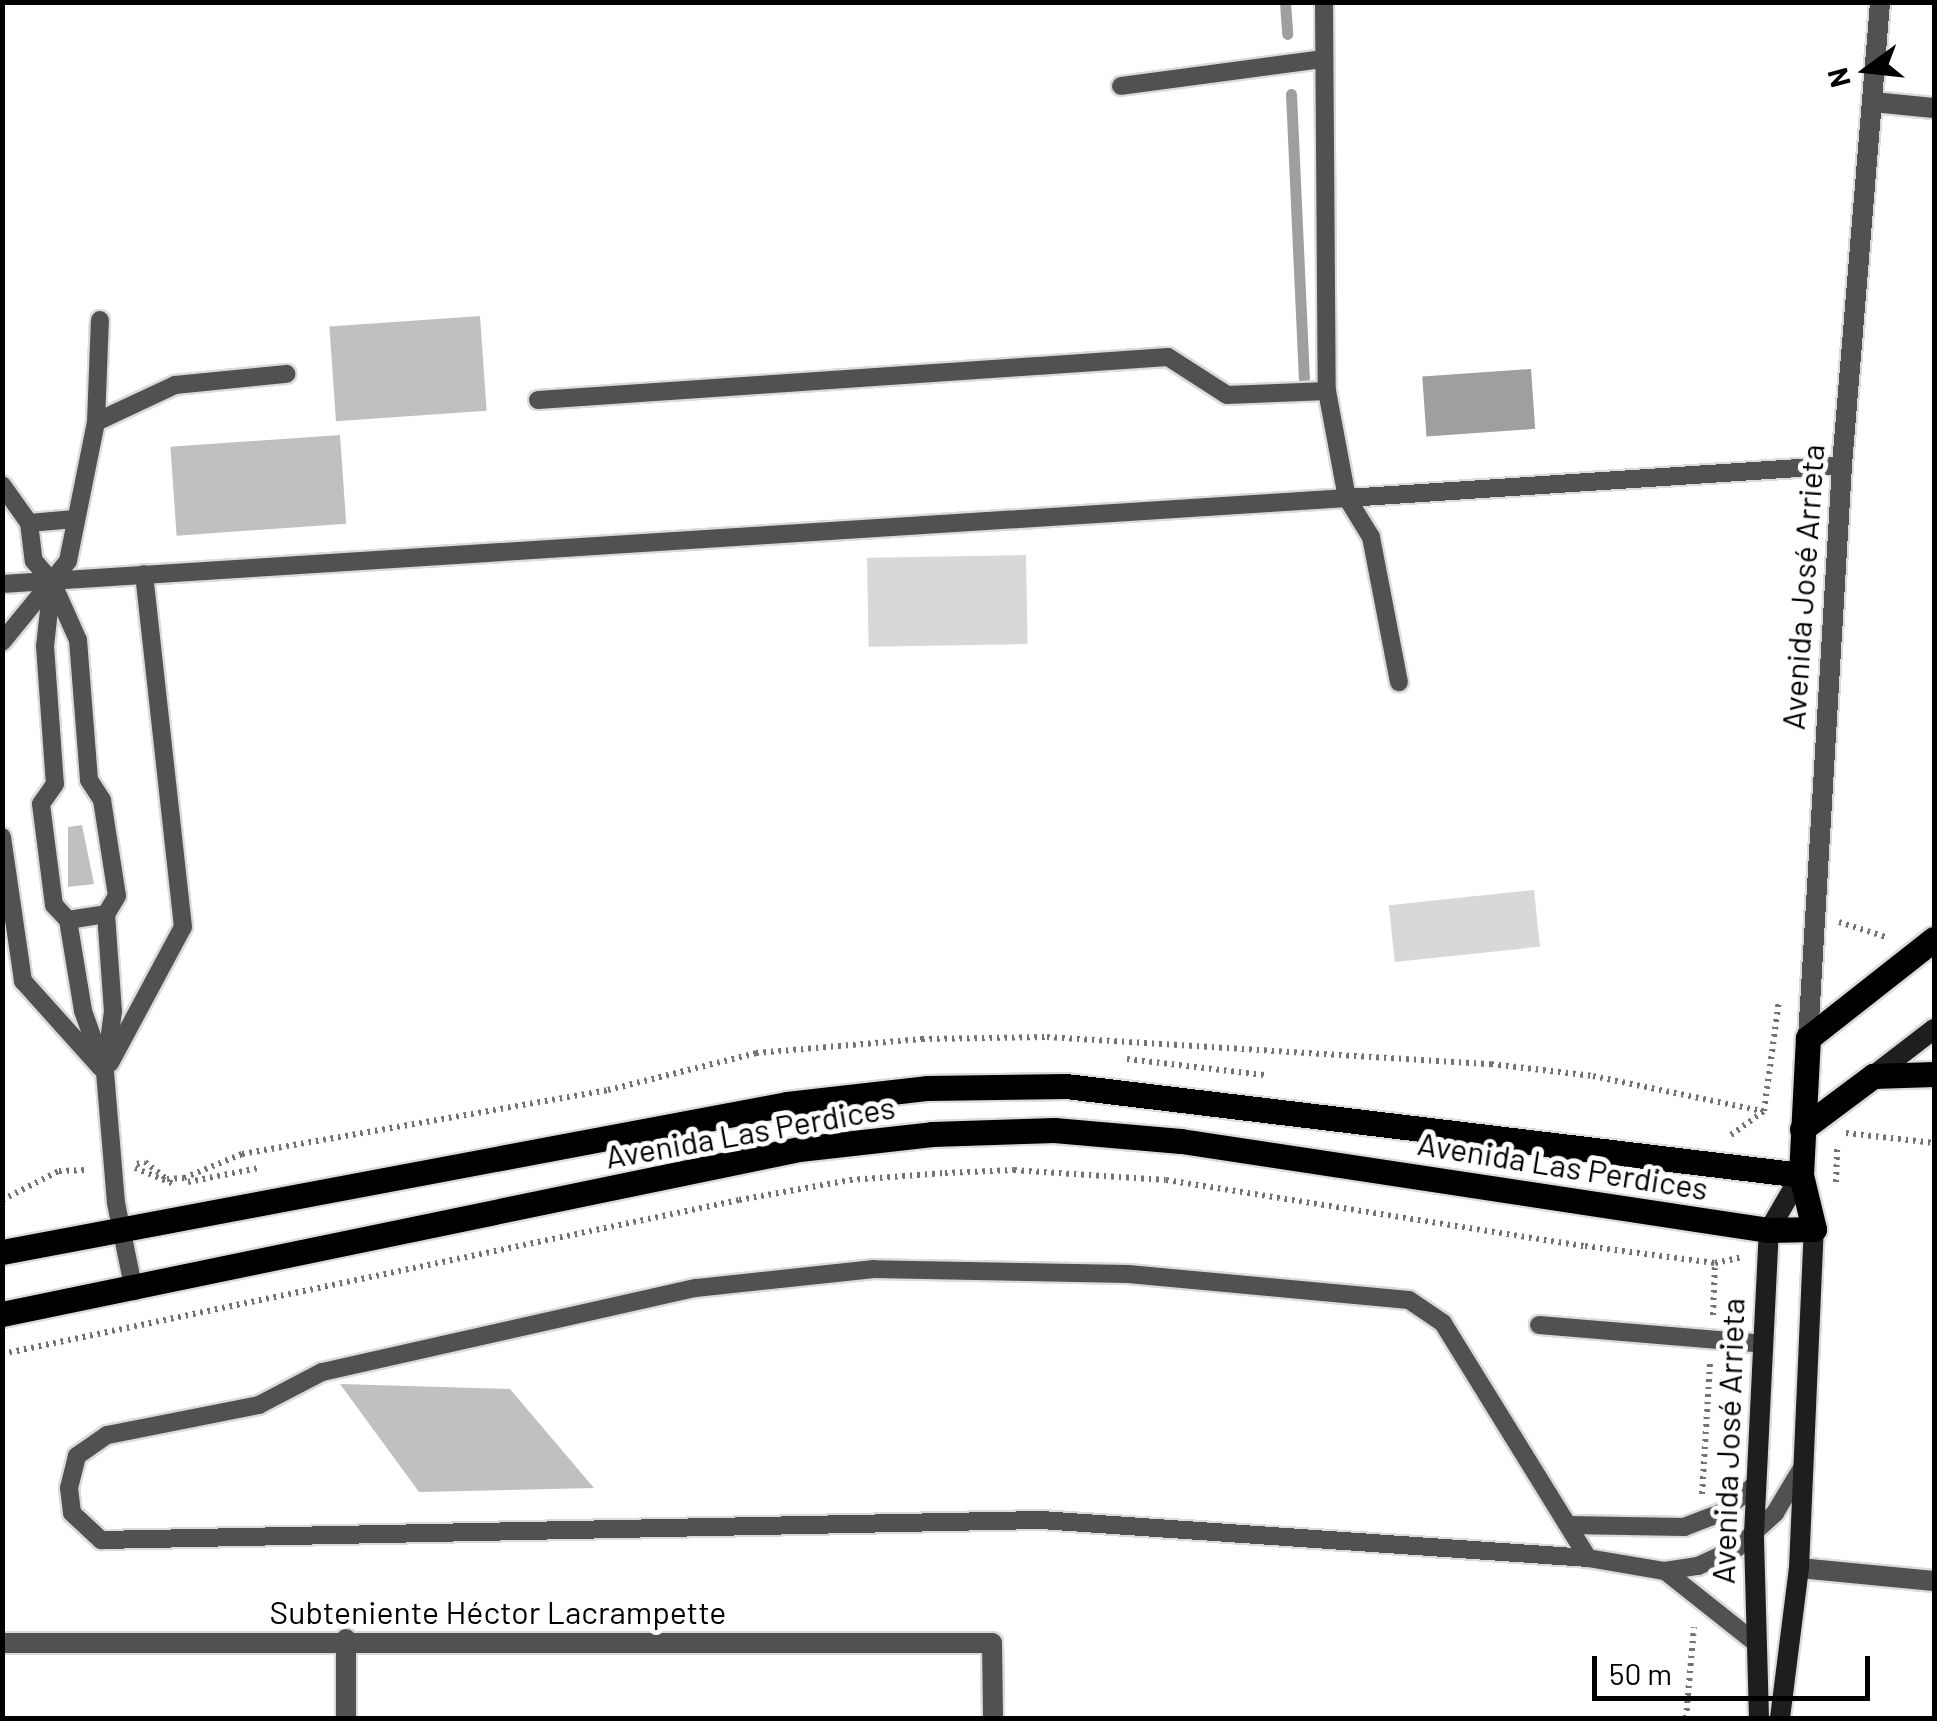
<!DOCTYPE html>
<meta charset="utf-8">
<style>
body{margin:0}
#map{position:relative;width:1937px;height:1721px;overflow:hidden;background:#fff;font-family:Barlow,sans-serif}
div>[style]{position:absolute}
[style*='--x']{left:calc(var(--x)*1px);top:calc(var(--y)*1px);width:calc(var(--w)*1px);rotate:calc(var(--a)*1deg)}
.green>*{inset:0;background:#d8d8d8;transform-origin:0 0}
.water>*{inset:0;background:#9f9f9f;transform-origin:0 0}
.stream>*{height:11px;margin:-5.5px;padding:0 5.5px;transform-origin:5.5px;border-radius:5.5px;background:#9f9f9f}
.building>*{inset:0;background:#c0c0c0;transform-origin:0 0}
.path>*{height:6px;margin-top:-3px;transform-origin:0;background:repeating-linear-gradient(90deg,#737373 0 2.5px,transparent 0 7.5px)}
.roads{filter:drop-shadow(2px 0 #dbdbdb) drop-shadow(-2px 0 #dbdbdb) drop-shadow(0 2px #dbdbdb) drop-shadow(0 -2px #dbdbdb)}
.service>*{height:18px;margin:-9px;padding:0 9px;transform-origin:9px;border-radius:9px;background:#515151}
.minor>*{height:20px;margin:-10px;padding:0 10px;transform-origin:10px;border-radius:10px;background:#515151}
.tertiary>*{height:20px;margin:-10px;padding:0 10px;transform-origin:10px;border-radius:10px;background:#515151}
.secondary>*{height:20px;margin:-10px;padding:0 10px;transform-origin:10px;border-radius:10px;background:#1e1e1e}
.primary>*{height:25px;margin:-12.5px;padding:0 12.5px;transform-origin:12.5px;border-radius:12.5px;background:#000}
span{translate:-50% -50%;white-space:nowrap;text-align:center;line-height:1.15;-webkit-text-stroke:10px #fff;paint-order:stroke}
.street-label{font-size:32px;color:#000}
.frame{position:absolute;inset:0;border:5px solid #000;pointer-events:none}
.north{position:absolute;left:1817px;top:20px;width:100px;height:100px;-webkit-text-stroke:8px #fff;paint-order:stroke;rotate:255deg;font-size:28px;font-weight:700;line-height:40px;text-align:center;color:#000}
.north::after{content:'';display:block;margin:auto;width:35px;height:45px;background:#000;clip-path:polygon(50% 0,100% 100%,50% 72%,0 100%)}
.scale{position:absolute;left:1592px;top:1656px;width:278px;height:45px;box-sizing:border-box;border:5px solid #000;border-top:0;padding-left:12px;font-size:30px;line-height:35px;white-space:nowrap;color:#000;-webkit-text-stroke:8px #fff;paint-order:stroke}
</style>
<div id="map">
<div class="green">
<i style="left:1026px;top:555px;width:89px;height:159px;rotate:89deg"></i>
<i style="left:1534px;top:890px;width:57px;height:146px;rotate:84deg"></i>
</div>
<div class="water">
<i style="left:1531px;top:369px;width:60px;height:109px;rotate:86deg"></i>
</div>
<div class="stream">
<i style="--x:1285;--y:2;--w:32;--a:86"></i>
<i style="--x:1291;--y:94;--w:285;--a:87.4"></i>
</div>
<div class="building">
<i style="left:480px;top:316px;width:95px;height:151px;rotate:86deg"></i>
<i style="left:340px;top:435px;width:89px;height:170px;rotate:86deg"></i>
<i style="clip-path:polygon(82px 825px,94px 884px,68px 887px,68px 827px)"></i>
<i style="clip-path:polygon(340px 1384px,510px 1389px,594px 1488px,419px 1492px)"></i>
</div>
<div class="path">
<i style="--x:1839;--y:922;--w:52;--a:17.7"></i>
<i style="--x:1127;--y:1059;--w:138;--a:6.7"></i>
<i style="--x:1846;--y:1133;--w:89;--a:6.5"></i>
<i style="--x:1731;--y:1135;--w:41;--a:-36"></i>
<i style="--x:1764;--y:1111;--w:112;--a:-82.3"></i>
<i style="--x:137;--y:1164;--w:8;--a:-14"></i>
<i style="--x:145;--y:1162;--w:28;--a:38"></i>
<i style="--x:167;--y:1179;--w:17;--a:-3"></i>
<i style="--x:184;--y:1178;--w:63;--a:-22.5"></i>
<i style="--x:242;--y:1154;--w:372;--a:-9.9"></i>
<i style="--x:608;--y:1090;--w:153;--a:-14"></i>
<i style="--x:756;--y:1053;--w:167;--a:-4.8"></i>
<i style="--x:922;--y:1039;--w:125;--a:-0.9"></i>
<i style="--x:1047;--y:1037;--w:445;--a:3.5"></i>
<i style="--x:1491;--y:1064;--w:103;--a:6.7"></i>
<i style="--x:1593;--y:1076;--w:173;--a:11.7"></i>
<i style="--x:135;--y:1168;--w:44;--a:22.5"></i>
<i style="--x:188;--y:1182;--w:72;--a:-11.2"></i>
<i style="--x:1836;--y:1182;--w:37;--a:-88"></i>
<i style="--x:2;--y:1200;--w:64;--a:-27"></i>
<i style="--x:59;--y:1171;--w:29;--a:-2"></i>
<i style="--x:1713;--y:1315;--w:53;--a:-87.8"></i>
<i style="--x:2;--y:1354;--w:753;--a:-11.8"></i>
<i style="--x:739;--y:1200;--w:113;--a:-10.2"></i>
<i style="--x:850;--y:1180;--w:95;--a:-4.2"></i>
<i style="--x:945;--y:1173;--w:69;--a:-2.5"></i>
<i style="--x:1014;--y:1170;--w:152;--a:3.8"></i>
<i style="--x:1166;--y:1180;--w:424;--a:9"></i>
<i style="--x:1585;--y:1246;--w:131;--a:7.5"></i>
<i style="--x:1715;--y:1263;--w:25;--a:-12"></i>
<i style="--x:1702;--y:1494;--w:132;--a:-86.5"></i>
<i style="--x:1686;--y:1718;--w:91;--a:-85"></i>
</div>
<div class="roads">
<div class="service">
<i style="--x:1324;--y:2;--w:389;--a:89.6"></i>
<i style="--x:1327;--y:391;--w:109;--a:79.4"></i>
<i style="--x:1347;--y:498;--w:496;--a:-3.8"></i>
<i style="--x:1121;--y:86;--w:205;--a:-7.6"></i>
<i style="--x:538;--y:400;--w:631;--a:-3.9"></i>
<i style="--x:1168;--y:357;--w:70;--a:32.8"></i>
<i style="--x:1227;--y:395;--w:100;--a:-2.3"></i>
<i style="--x:96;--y:422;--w:87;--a:-25.1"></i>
<i style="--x:175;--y:385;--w:112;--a:-5.7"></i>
<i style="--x:2;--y:485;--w:47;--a:54.6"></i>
<i style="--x:29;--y:523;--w:38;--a:83"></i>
<i style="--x:34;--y:561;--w:28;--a:49"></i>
<i style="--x:52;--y:582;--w:64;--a:65.9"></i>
<i style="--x:78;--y:640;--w:140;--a:85.5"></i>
<i style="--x:89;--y:780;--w:24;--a:57"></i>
<i style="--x:102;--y:800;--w:97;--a:81.1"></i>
<i style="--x:117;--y:896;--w:21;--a:121"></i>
<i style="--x:106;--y:914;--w:97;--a:85.9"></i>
<i style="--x:113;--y:1011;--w:62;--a:97.5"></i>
<i style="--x:105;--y:1072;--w:131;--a:85.2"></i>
<i style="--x:116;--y:1203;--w:90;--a:78.4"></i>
<i style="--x:29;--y:523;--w:46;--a:-5"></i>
<i style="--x:52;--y:583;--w:63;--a:96.3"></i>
<i style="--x:45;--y:646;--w:138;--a:85.9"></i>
<i style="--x:55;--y:784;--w:24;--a:125"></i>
<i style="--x:41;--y:804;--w:102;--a:82.7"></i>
<i style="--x:54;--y:905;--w:21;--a:47"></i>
<i style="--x:68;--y:920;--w:92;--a:80.6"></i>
<i style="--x:83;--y:1011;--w:59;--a:70.3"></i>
<i style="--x:2;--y:584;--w:1348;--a:-3.66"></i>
<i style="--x:1347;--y:498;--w:46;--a:58.4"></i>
<i style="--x:1371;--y:537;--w:148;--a:79.1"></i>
<i style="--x:2;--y:642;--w:104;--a:-50.8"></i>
<i style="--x:68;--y:561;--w:142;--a:-78.6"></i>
<i style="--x:96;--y:422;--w:102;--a:-87.8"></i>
<i style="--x:2;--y:837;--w:146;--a:81.7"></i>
<i style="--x:23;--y:981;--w:117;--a:48.1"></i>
<i style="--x:68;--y:920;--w:38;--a:-9"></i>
<i style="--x:110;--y:1063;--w:154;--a:-61.8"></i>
<i style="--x:183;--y:927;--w:355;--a:-96.3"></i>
<i style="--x:1539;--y:1325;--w:225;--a:4.8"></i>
<i style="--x:1568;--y:1525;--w:116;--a:1"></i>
<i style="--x:1684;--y:1527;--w:40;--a:-21"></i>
<i style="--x:1721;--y:1513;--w:47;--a:-39.8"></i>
<i style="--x:1588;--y:1558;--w:276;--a:-121.7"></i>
<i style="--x:1443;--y:1323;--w:41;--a:-145.9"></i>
<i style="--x:1409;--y:1300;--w:282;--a:-174.7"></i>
<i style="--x:1128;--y:1274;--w:254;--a:-178.9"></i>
<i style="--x:874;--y:1269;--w:180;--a:173.9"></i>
<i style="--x:695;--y:1288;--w:382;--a:167.3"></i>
<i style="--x:322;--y:1372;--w:71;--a:152.4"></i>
<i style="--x:259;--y:1405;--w:155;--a:168.8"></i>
<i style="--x:107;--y:1435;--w:37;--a:145"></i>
<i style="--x:77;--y:1456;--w:33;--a:104"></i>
<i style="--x:69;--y:1488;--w:25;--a:83"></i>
<i style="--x:72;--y:1513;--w:40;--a:43"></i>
<i style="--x:101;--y:1540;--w:940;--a:-1.22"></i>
<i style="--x:1041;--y:1520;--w:548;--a:3.97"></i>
<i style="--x:1588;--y:1558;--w:78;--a:9.6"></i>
<i style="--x:1665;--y:1571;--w:33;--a:-9"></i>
<i style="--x:1698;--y:1566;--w:43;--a:-24.8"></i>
<i style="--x:1737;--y:1548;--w:52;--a:-42.6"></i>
<i style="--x:1775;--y:1513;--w:52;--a:-59"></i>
<i style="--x:1665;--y:1571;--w:111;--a:38.4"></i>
</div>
<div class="minor">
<i style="--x:1873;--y:102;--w:61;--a:5.6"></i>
<i style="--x:1799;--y:1568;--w:136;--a:5.5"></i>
<i style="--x:346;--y:1639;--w:79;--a:90"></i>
<i style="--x:2;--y:1643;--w:990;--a:0"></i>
<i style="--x:992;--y:1643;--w:75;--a:89.2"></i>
</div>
<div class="tertiary">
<i style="--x:1808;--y:1038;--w:574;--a:-86.6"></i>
<i style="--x:1842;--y:465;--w:465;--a:-85.3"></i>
</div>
<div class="secondary">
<i style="--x:1873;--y:1076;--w:77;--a:-37.6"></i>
<i style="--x:1759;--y:1718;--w:184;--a:-91.6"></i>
<i style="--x:1754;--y:1534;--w:304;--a:-87.2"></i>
<i style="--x:1769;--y:1230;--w:64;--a:-59.8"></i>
<i style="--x:1780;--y:1718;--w:151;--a:-82.8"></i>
<i style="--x:1799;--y:1568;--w:339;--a:-87.5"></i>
</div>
<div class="primary">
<i style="--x:1802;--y:1129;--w:89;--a:-36.7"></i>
<i style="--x:1873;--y:1076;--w:61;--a:-1.9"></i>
<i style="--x:2;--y:1252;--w:799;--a:-10.68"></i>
<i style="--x:787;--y:1104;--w:142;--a:-6.5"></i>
<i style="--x:928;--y:1088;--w:138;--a:-0.8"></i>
<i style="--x:1066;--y:1086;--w:740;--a:6.9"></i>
<i style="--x:2;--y:1314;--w:814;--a:-11.7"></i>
<i style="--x:799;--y:1149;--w:134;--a:-6.4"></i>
<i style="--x:932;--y:1134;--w:122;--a:-1.9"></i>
<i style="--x:1054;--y:1130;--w:127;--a:5"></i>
<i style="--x:1181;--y:1141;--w:595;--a:8.61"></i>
<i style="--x:1769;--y:1230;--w:45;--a:-1.3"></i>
<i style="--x:1814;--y:1229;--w:56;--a:-103.5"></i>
<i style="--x:1801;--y:1175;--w:137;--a:-87.1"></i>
<i style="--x:1808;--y:1038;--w:160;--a:-38.2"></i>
</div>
</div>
<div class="street-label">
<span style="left:1802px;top:587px;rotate:-86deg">Avenida José Arrieta</span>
<span style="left:750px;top:1131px;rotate:-10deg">Avenida Las Perdices</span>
<span style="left:1563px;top:1165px;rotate:9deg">Avenida Las Perdices</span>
<span style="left:1727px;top:1441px;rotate:-88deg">Avenida José Arrieta</span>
<span style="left:498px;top:1611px">Subteniente Héctor Lacrampette</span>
</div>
<div class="frame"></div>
<div class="north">N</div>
<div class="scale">50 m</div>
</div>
